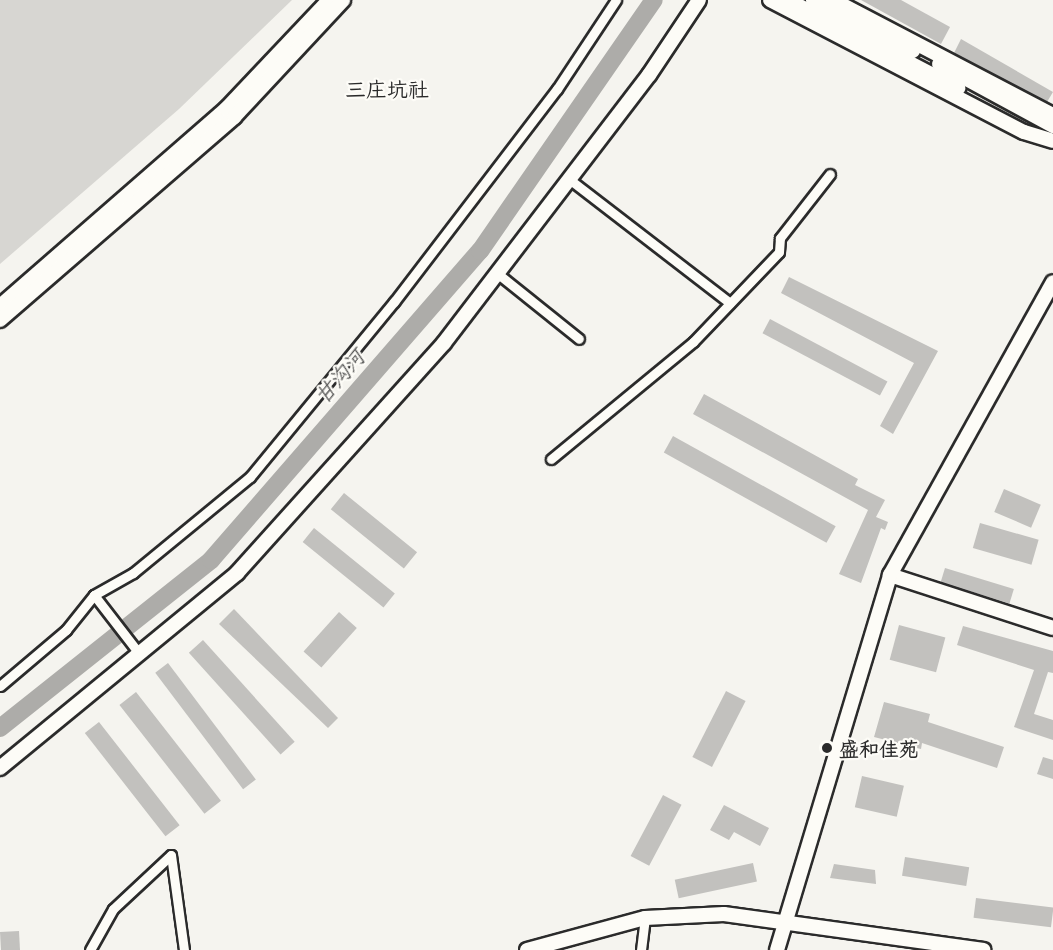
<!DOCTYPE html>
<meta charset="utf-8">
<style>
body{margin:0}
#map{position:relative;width:1053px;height:950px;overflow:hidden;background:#f5f4ef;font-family:"Patrick Hand","LXGW WenKai TC",sans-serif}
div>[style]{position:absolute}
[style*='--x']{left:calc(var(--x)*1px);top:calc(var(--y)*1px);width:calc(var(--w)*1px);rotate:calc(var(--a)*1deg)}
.green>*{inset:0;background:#d7d6d2}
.river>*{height:18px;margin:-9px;padding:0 9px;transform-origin:9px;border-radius:9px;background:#adaca9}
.building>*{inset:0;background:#c2c1be;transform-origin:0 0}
.roads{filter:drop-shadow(2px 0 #2b2b2b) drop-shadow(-2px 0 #2b2b2b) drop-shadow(0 2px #2b2b2b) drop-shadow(0 -2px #2b2b2b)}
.street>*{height:9px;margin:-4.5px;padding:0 4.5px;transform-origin:4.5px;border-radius:4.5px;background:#fdfcf7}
.secondary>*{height:14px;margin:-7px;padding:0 7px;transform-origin:7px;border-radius:7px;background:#fdfcf7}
.primary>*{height:15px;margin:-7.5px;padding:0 7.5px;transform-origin:7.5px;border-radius:7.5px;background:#fdfcf7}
.dots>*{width:16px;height:16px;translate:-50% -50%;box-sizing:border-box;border:3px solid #fdfcf7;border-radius:50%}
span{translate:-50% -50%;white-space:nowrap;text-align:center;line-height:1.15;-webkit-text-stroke:4.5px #fdfcf7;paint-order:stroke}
.poi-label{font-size:20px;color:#2b2b2b;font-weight:700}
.left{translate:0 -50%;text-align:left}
.neighbourhood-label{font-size:21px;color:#2b2b2b}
.water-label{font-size:21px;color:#585857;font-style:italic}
</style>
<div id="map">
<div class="green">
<i style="clip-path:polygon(0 0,292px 0,179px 109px,0 264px)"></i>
</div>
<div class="river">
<i style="--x:0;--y:728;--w:270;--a:-38.5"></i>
<i style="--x:211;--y:560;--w:410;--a:-49"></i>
<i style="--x:480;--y:251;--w:305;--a:-55.3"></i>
</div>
<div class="building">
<i style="clip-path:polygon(861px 0,901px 0,950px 27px,941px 44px)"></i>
<i style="clip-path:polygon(961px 39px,1053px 92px,1047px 102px,954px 53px)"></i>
<i style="clip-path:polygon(789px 277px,938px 351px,893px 434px,880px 426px,914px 363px,781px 293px)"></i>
<i style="left:770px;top:319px;width:133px;height:16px;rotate:28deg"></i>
<i style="clip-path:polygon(704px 394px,858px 479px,855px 485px,885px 500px,876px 517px,888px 522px,885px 530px,881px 528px,861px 583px,839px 574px,868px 510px,693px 414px)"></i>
<i style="left:673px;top:436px;width:186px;height:19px;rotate:29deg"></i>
<i style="left:1004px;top:489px;width:40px;height:25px;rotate:23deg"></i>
<i style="left:344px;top:493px;width:94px;height:21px;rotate:39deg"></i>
<i style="left:980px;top:523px;width:61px;height:26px;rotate:16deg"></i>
<i style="left:314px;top:528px;width:104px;height:18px;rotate:39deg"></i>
<i style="left:945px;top:568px;width:72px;height:15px;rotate:17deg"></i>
<i style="clip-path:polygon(234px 609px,338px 718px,328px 728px,219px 624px)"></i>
<i style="left:339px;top:612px;width:24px;height:53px;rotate:42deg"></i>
<i style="left:899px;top:625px;width:48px;height:36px;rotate:15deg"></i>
<i style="clip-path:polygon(963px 626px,1053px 651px,1053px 673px,1048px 672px,1034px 714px,1053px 720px,1053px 740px,1014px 727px,1034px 670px,957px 645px)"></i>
<i style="left:203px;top:640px;width:137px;height:19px;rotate:48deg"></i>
<i style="left:168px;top:663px;width:146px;height:16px;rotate:53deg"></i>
<i style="left:726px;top:691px;width:22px;height:74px;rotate:27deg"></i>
<i style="left:136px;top:692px;width:138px;height:21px;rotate:52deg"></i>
<i style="clip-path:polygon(884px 702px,930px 714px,928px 722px,1004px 747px,997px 768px,922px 743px,921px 749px,874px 737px)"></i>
<i style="left:99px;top:722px;width:131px;height:18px;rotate:52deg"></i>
<i style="clip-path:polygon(1043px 757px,1053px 760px,1053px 779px,1037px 774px)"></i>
<i style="left:862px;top:776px;width:43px;height:32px;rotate:13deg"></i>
<i style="left:663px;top:795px;width:21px;height:69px;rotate:28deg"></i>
<i style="clip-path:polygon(724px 805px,769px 828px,760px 846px,734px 832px,729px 840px,710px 830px)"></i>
<i style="left:905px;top:857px;width:65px;height:19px;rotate:9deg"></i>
<i style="left:753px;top:863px;width:19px;height:80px;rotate:78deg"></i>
<i style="clip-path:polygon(834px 864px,875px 870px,876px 884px,830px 878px)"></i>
<i style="left:976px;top:898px;width:78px;height:20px;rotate:7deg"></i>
<i style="left:19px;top:931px;width:19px;height:19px;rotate:87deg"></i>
</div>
<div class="roads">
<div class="street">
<i style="--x:569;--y:179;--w:203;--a:37.6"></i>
<i style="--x:497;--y:273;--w:105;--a:38.8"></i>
<i style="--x:551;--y:459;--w:184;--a:-39.5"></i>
<i style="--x:693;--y:342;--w:124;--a:-46.3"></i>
<i style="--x:779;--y:252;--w:14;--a:-86"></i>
<i style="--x:780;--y:238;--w:81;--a:-52"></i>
<i style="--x:94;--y:595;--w:72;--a:52.3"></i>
<i style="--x:0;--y:686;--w:87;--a:-40.3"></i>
<i style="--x:66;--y:630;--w:45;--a:-51.3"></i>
<i style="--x:94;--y:595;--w:45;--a:-29.4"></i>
<i style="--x:133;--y:573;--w:151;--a:-39.4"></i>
<i style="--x:250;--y:477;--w:227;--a:-50.6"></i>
<i style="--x:394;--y:302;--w:268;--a:-52.6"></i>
<i style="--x:557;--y:89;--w:107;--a:-56.5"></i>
<i style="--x:90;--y:950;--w:47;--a:-60.7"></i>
<i style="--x:113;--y:909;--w:79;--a:-43"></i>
<i style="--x:171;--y:855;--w:96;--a:82.2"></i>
<i style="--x:641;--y:950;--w:32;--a:-83"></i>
</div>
<div class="secondary">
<i style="--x:770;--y:0;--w:286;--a:27.5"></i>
<i style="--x:1024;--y:132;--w:30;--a:17"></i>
<i style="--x:833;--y:0;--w:248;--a:27.6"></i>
<i style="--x:906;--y:61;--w:59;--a:27.4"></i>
<i style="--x:939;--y:64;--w:130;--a:28.5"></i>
<i style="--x:0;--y:306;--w:300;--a:-41.1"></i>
<i style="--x:226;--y:109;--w:150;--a:-46.6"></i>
<i style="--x:0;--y:320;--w:310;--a:-40.9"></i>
<i style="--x:234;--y:117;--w:160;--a:-47"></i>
<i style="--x:890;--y:575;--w:171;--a:18"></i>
<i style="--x:0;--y:768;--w:307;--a:-39.4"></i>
<i style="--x:237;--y:573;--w:309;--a:-48"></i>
<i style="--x:444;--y:343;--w:337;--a:-52.6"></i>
<i style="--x:649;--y:75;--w:90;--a:-56.3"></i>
<i style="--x:527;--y:950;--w:122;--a:-15.2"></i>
<i style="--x:645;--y:918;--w:79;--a:-2.9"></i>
<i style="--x:724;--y:914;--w:262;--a:7.9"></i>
<i style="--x:777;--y:950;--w:392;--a:-73.2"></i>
<i style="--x:890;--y:575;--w:335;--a:-60.9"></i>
</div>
<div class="primary">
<i style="--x:787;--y:0;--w:134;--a:27.1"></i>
<i style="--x:813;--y:0;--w:111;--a:26.8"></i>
</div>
</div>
<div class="dots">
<i style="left:827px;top:748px;background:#2b2b2b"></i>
</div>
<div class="poi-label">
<span class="left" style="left:839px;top:748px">盛和佳苑</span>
</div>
<div class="neighbourhood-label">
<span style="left:387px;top:90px">三庄坑社</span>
</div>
<div class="water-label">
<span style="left:340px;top:377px;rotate:-49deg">甘沟河</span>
</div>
</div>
